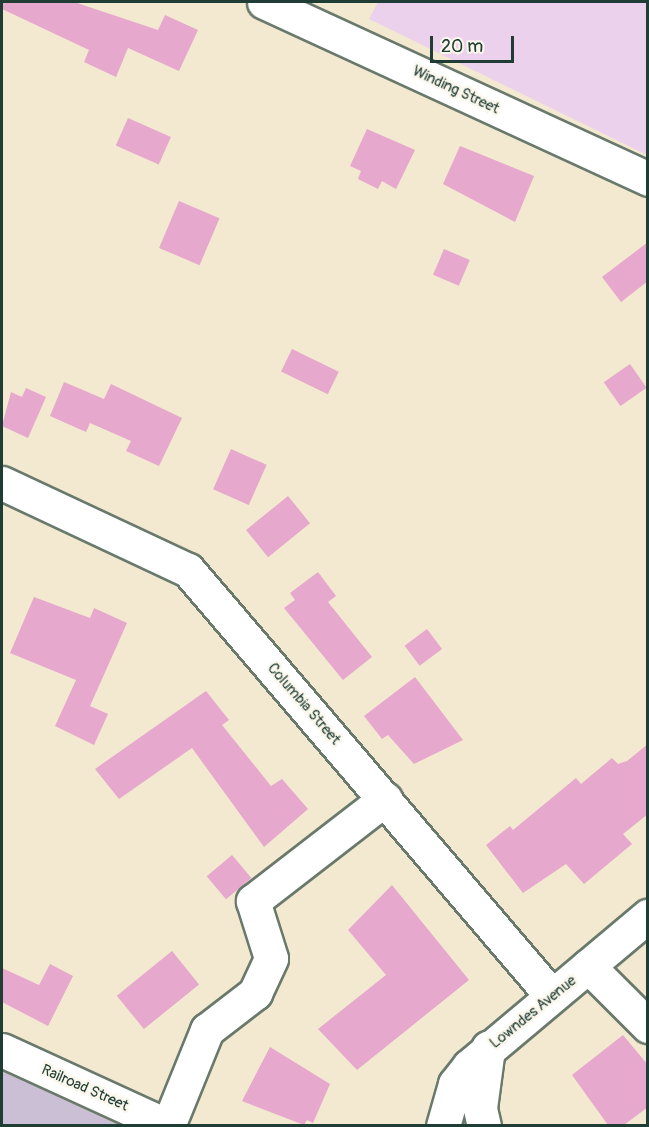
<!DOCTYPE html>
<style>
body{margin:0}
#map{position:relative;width:649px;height:1127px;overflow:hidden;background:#f3e8d0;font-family:Pangolin,sans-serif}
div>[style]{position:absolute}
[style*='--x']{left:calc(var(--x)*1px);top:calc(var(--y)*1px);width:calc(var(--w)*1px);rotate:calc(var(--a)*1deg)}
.built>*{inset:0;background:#ebd1eb}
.industrial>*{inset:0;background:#cbbfd5}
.building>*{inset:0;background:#e6a8cd;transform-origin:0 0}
.roads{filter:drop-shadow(2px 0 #69796b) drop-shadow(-2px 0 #69796b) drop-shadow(0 2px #69796b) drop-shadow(0 -2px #69796b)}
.minor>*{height:33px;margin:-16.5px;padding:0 16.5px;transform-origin:16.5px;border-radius:16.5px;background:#fff}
span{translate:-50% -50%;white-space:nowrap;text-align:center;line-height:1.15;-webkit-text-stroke:5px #fbf7ec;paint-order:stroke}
.street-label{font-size:15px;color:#1f3d34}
.frame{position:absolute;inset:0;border:3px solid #1f3d34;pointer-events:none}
.scale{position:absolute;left:430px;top:36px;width:84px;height:27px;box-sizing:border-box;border:3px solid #1f3d34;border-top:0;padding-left:8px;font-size:18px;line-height:21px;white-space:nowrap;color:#1f3d34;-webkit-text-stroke:4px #fbf7ec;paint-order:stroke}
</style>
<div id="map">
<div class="built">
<i style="clip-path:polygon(378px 2px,647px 2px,647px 155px,369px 19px)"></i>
</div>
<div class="industrial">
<i style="clip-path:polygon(2px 1071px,119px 1125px,2px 1125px)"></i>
</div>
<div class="building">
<i style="clip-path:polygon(2px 2px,74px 2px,158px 30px,165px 15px,198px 30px,179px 71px,128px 48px,116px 77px,84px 62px,89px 50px,2px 9px)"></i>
<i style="left:128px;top:118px;width:47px;height:30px;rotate:24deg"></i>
<i style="clip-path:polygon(367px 129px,415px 150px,396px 189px,382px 181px,378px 189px,358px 179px,361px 171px,350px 166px)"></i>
<i style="clip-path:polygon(460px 146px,534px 176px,515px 222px,443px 184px)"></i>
<i style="left:179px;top:201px;width:44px;height:51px;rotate:23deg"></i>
<i style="clip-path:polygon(648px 242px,648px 281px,621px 302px,602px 277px)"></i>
<i style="left:444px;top:249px;width:28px;height:28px;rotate:23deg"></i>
<i style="left:292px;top:349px;width:52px;height:25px;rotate:26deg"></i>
<i style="left:630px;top:364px;width:29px;height:32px;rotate:55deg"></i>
<i style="clip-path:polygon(64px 382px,104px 399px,111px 384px,182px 418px,159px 466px,126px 451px,131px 441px,90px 423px,86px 432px,50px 416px)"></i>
<i style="clip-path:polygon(26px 388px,46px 397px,28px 438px,2px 426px,11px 392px,22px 397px)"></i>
<i style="left:231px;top:449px;width:39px;height:44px;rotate:24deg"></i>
<i style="left:288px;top:496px;width:35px;height:54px;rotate:51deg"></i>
<i style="clip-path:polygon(318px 572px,336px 596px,328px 602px,372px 657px,343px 680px,284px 608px,295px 600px,290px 593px)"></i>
<i style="clip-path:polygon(34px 597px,90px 618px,94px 608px,127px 623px,90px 706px,108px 714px,94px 745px,55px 726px,76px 680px,10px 653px)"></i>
<i style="left:427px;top:629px;width:25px;height:28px;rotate:53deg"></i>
<i style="clip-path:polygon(415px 677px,463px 740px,414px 764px,388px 735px,382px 739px,364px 716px)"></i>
<i style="clip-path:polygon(206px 691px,229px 720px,222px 725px,271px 786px,282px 779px,308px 809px,264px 847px,192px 748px,119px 799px,95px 769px)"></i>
<i style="clip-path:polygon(648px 744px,648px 814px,623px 834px,632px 844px,584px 884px,566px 864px,523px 893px,486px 845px,510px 826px,513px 830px,576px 778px,581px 784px,612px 758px,618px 764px,627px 761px)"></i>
<i style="left:232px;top:855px;width:30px;height:33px;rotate:50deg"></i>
<i style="clip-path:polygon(392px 885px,469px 980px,357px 1070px,318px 1029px,386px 975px,348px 930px)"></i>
<i style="left:172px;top:951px;width:43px;height:71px;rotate:51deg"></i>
<i style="clip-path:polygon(50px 964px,73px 976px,48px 1026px,2px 1002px,2px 968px,39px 985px)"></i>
<i style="clip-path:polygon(623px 1035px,648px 1065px,648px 1107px,624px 1125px,608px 1125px,572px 1075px)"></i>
<i style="clip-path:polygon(270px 1047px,330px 1084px,313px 1123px,307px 1120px,304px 1125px,242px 1101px)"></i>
</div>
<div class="roads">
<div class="minor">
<i style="--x:264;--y:2;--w:423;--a:24.7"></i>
<i style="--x:2;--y:483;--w:205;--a:25.1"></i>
<i style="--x:188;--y:570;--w:560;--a:49.49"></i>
<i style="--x:588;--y:966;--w:85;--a:45"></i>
<i style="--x:2;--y:1050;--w:183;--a:24.6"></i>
<i style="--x:168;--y:1126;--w:104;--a:-67.9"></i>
<i style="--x:207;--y:1030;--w:61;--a:-37.6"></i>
<i style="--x:255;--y:993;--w:38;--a:-65"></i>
<i style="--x:271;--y:958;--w:60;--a:-107.5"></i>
<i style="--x:253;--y:901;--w:167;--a:-37.7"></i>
<i style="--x:443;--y:1126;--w:44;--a:-74.1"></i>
<i style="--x:455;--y:1084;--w:23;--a:-52"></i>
<i style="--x:469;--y:1066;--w:234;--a:-40"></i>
<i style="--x:484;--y:1126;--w:18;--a:-103"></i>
<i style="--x:480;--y:1108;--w:61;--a:-82.4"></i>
</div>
</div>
<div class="street-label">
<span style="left:456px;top:90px;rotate:25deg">Winding Street</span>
<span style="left:304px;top:704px;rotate:49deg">Columbia Street</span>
<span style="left:533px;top:1012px;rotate:-39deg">Lowndes Avenue</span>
<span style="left:85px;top:1088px;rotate:24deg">Railroad Street</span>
</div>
<div class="frame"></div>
<div class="scale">20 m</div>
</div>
